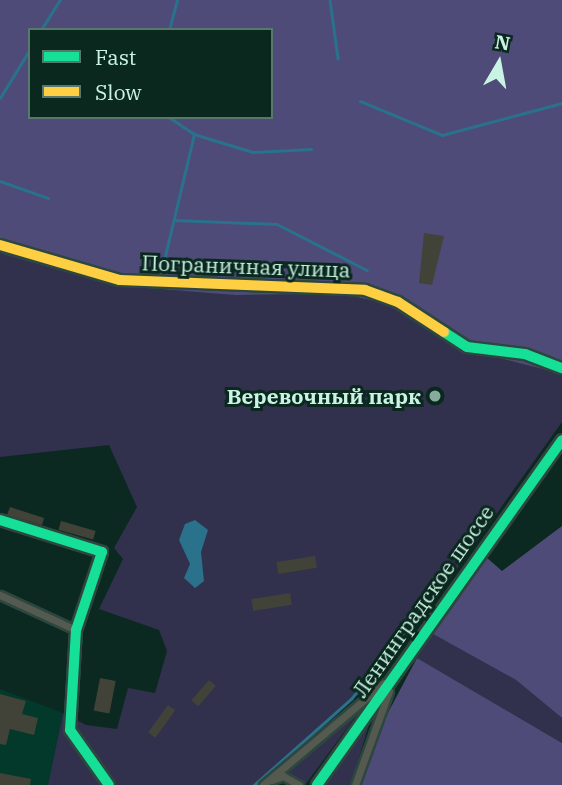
<!DOCTYPE html>
<meta charset="utf-8">
<style>
body{margin:0}
#map{position:relative;width:562px;height:785px;overflow:hidden;background:#0c2921;font-family:"IBM Plex Serif",serif}
div>[style]{position:absolute}
[style*='--x']{left:calc(var(--x)*1px);top:calc(var(--y)*1px);width:calc(var(--w)*1px);rotate:calc(var(--a)*1deg)}
.built>*{inset:0;background:#02392b}
.green>*{inset:0;background:#31314d}
.forest>*{inset:0;background:#4e4b79}
.water>*{inset:0;background:#2a718c}
.stream>*{height:2.5px;margin:-1.25px;padding:0 1.25px;transform-origin:1.25px;border-radius:1.25px;background:#2a718c}
.building>*{inset:0;background:#414339;transform-origin:0 0}
.roads{filter:drop-shadow(2px 0 #2d473f) drop-shadow(-2px 0 #2d473f) drop-shadow(0 2px #2d473f) drop-shadow(0 -2px #2d473f)}
.street>*{height:7px;margin:-3.5px;padding:0 3.5px;transform-origin:3.5px;border-radius:3.5px;background:#555a51}
.fast>*{height:10px;margin:-5px;padding:0 5px;transform-origin:5px;border-radius:5px;background:#16e098}
.slow>*{height:10px;margin:-5px;padding:0 5px;transform-origin:5px;border-radius:5px;background:#ffcf43}
.dots>*{width:19px;height:19px;translate:-50% -50%;box-sizing:border-box;border:4px solid #0b281f;border-radius:50%}
span{translate:-50% -50%;white-space:nowrap;text-align:center;line-height:1.15;-webkit-text-stroke:6px #0b281f;paint-order:stroke}
.street-label{font-size:21px;color:#c9f3e3}
.poi-label{font-size:21px;color:#c9f3e3;font-weight:700}
.right{translate:-100% -50%;text-align:right}
.legend{position:absolute;left:28px;top:28px;width:245px;height:91px;box-sizing:border-box;background:#0b281f;border:2px solid #57796d;margin:0;padding:9px 12px;list-style:none;font-size:21px;color:#c9f3e3}
.legend li{display:flex;align-items:center;gap:14px;height:35px}
.legend b{width:35px;border:2px solid #57796d}
.north{position:absolute;left:464px;top:28px;width:70px;height:70px;-webkit-text-stroke:5px #0b281f;paint-order:stroke;rotate:10deg;font-size:19px;font-weight:700;line-height:28px;text-align:center;color:#c9f3e3}
.north::after{content:'';display:block;margin:auto;width:24px;height:32px;background:#c9f3e3;clip-path:polygon(50% 0,100% 100%,50% 72%,0 100%)}
</style>
<div id="map">
<div class="built">
<i style="clip-path:polygon(0 689px,63px 713px,48px 785px,0 785px)"></i>
</div>
<div class="green">
<i style="clip-path:polygon(0 253px,235px 295px,344px 294px,386px 304px,453px 346px,562px 374px,562px 422px,422px 618px,384px 671px,260px 785px,48px 785px,63px 713px,86px 725px,117px 729px,128px 688px,155px 693px,167px 651px,159px 630px,99px 609px,123px 559px,114px 548px,137px 507px,109px 445px,0 457px)"></i>
<i style="clip-path:polygon(433px 634px,516px 680px,562px 718px,562px 743px,417px 658px)"></i>
<i style="clip-path:polygon(362px 708px,305px 785px,286px 770px,360px 707px)"></i>
<i style="clip-path:polygon(369px 724px,351px 785px,326px 785px,367px 724px)"></i>
</div>
<div class="forest">
<i style="clip-path:polygon(evenodd,0 0,562px 0,562px 374px,453px 346px,386px 304px,344px 294px,235px 295px,112px 285px,0 253px,0 0,30px 30px,271px 30px,271px 117px,30px 117px,30px 30px)"></i>
<i style="clip-path:polygon(562px 526px,562px 718px,516px 680px,433px 634px,486px 557px,502px 571px)"></i>
<i style="clip-path:polygon(417px 658px,562px 743px,562px 785px,361px 785px,383px 722px)"></i>
</div>
<div class="water">
<i style="clip-path:polygon(195px 520px,208px 530px,201px 552px,204px 581px,195px 588px,184px 578px,190px 564px,179px 540px,185px 524px)"></i>
</div>
<div class="stream">
<i style="--x:330;--y:0;--w:59;--a:82.1"></i>
<i style="--x:41;--y:30;--w:36;--a:-58"></i>
<i style="--x:169;--y:30;--w:31;--a:-75"></i>
<i style="--x:0;--y:98;--w:57;--a:-58.5"></i>
<i style="--x:360;--y:101;--w:89;--a:22.5"></i>
<i style="--x:442;--y:135;--w:124;--a:-14.9"></i>
<i style="--x:169;--y:117;--w:30;--a:34"></i>
<i style="--x:194;--y:134;--w:62;--a:17"></i>
<i style="--x:253;--y:152;--w:58;--a:-3"></i>
<i style="--x:0;--y:181;--w:51;--a:19.5"></i>
<i style="--x:174;--y:220;--w:103;--a:2.2"></i>
<i style="--x:277;--y:224;--w:101;--a:27.1"></i>
<i style="--x:161;--y:273;--w:143;--a:-76.6"></i>
<i style="--x:254;--y:785;--w:130;--a:-41.6"></i>
<i style="--x:351;--y:699;--w:99;--a:-51.2"></i>
</div>
<div class="building">
<i style="clip-path:polygon(424px 233px,444px 236px,432px 285px,419px 283px)"></i>
<i style="clip-path:polygon(10px 507px,44px 518px,42px 525px,7px 515px)"></i>
<i style="left:61px;top:521px;width:36px;height:9px;rotate:16deg"></i>
<i style="left:315px;top:556px;width:12px;height:39px;rotate:81deg"></i>
<i style="left:290px;top:593px;width:12px;height:39px;rotate:81deg"></i>
<i style="left:100px;top:678px;width:16px;height:33px;rotate:11deg"></i>
<i style="left:209px;top:680px;width:9px;height:27px;rotate:41deg"></i>
<i style="clip-path:polygon(0 694px,26px 701px,22px 714px,38px 718px,34px 735px,10px 729px,6px 745px,0 744px)"></i>
<i style="left:168px;top:705px;width:9px;height:34px;rotate:36deg"></i>
<i style="clip-path:polygon(0 773px,31px 779px,30px 785px,0 785px)"></i>
</div>
<div class="roads">
<div class="street">
<i style="--x:0;--y:595;--w:84;--a:24.7"></i>
<i style="--x:272;--y:780;--w:12;--a:-20"></i>
<i style="--x:283;--y:776;--w:18;--a:29"></i>
<i style="--x:263;--y:785;--w:158;--a:-40.1"></i>
<i style="--x:355;--y:785;--w:100;--a:-70.1"></i>
</div>
<div class="fast">
<i style="--x:444;--y:332;--w:27;--a:33"></i>
<i style="--x:467;--y:347;--w:58;--a:6.9"></i>
<i style="--x:525;--y:354;--w:40;--a:21"></i>
<i style="--x:0;--y:520;--w:107;--a:17.4"></i>
<i style="--x:102;--y:552;--w:82;--a:108.4"></i>
<i style="--x:76;--y:630;--w:100;--a:93.4"></i>
<i style="--x:70;--y:730;--w:67;--a:54.7"></i>
<i style="--x:317;--y:785;--w:423;--a:-54.6"></i>
</div>
<div class="slow">
<i style="--x:0;--y:245;--w:125;--a:16.3"></i>
<i style="--x:120;--y:280;--w:245;--a:2.3"></i>
<i style="--x:365;--y:290;--w:35;--a:20"></i>
<i style="--x:398;--y:302;--w:55;--a:33.1"></i>
</div>
</div>
<div class="dots">
<i style="left:435px;top:396px;background:#87ac9f"></i>
</div>
<div class="street-label">
<span style="left:246px;top:266px;rotate:2deg">Пограничная улица</span>
<span style="left:423px;top:601px;rotate:-55deg">Ленинградское шоссе</span>
</div>
<div class="poi-label">
<span class="right" style="left:421px;top:396px">Веревочный парк</span>
</div>
<ul class="legend">
<li><b style="height:9px;background:#16e098"></b>Fast</li>
<li><b style="height:9px;background:#ffcf43"></b>Slow</li>
</ul>
<div class="north">N</div>
</div>
